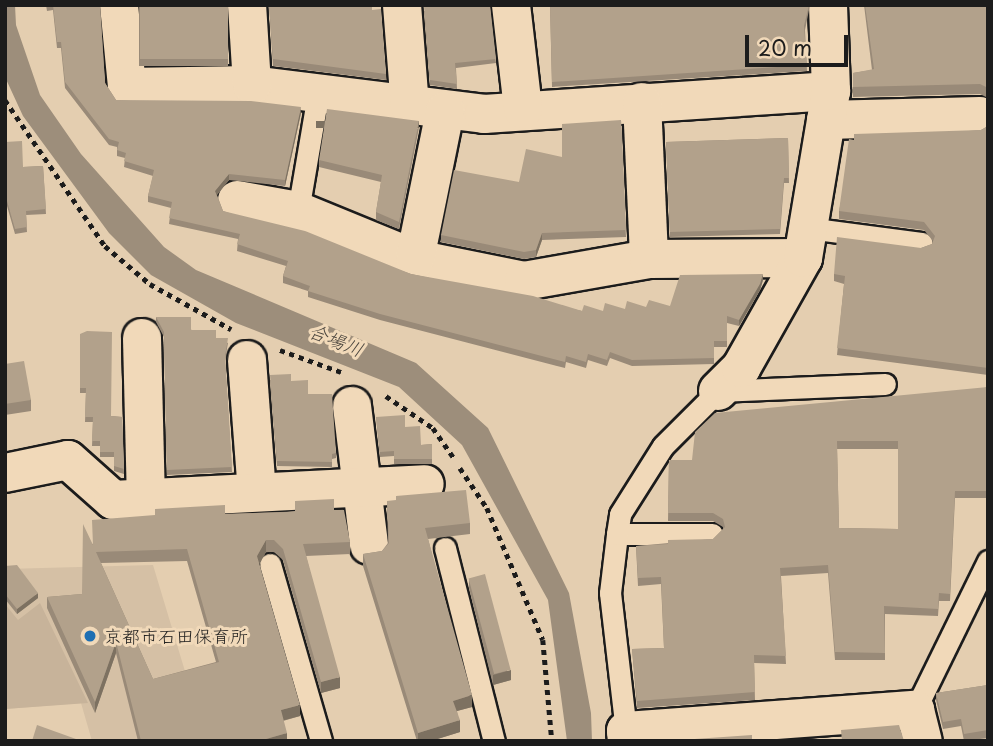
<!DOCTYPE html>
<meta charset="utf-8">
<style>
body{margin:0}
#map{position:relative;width:993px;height:746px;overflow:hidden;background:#e4ceb0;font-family:"Playpen Sans","Klee One",sans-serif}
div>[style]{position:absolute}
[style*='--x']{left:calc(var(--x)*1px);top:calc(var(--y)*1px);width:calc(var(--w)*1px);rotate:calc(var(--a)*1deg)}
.built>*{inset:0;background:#d5c0a5}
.green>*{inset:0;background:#c7b39a}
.water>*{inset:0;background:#9d8e7b}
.path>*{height:4.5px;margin-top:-2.25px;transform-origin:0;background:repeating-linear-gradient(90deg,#1c1c1c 0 5px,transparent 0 10px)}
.roads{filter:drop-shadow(2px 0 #1c1c1c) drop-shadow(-2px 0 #1c1c1c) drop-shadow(0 2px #1c1c1c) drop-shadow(0 -2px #1c1c1c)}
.lane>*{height:21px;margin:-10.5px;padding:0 10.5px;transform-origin:10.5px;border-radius:10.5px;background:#f1d9b9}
.street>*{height:38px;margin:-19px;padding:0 19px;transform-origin:19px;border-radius:19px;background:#f1d9b9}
.wall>*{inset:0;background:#998a78;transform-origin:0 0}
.shaded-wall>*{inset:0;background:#7d7161;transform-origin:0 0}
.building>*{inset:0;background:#b2a18b;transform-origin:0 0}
.dots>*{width:19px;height:19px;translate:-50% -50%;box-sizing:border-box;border:4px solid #f1d9b9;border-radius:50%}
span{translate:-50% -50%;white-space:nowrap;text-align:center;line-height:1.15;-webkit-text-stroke:6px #f1d9b9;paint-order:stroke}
.poi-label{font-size:18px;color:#1c1c1c}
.left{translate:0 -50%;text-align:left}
.water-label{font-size:19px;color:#49443d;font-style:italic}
.frame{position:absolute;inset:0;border:7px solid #1c1c1c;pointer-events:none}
.scale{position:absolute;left:745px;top:35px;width:103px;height:32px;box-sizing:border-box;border:4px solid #1c1c1c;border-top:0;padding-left:9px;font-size:21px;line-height:24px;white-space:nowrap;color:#1c1c1c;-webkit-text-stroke:5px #f1d9b9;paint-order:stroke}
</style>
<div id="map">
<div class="built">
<i style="clip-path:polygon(153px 565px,206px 741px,92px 741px,81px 703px,5px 709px,5px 569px)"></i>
</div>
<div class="green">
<i style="clip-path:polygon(40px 603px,88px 703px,5px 709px,5px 604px,18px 620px)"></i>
</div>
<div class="water">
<i style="clip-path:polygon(5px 5px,15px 5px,16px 25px,40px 95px,81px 154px,164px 247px,196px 270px,416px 363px,488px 428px,569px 593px,591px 713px,592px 741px,567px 741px,548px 600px,462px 445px,399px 387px,236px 323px,151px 275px,109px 233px,23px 116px,5px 77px)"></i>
</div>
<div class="path">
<i style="--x:5;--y:100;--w:177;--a:55.6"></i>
<i style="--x:105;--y:246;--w:59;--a:40.2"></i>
<i style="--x:150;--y:284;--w:93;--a:29.1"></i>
<i style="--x:280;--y:350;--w:65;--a:19.8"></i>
<i style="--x:386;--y:396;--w:57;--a:34.2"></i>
<i style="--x:433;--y:428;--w:39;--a:55"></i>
<i style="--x:460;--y:468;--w:48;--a:56"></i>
<i style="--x:487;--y:508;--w:143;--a:67"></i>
<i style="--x:543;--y:640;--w:101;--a:84.9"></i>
</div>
<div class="roads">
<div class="lane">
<i style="--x:298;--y:211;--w:119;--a:-80.3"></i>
<i style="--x:808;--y:228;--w:115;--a:7.5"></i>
<i style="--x:617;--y:534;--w:95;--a:0"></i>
<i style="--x:445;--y:548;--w:199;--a:75.8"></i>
<i style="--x:270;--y:564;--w:184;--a:73.9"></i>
<i style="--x:915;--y:710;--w:166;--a:-63.9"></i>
<i style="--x:626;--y:731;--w:139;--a:-96.6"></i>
<i style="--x:610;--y:593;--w:59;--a:-83.2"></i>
<i style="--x:617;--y:534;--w:20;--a:-81"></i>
<i style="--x:620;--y:514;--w:80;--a:-57.7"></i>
<i style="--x:663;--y:446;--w:78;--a:-45"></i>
<i style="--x:718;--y:391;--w:167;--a:-2.4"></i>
</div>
<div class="street">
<i style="--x:119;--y:5;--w:82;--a:84.4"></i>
<i style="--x:127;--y:87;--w:125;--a:-0.9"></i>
<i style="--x:252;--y:85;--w:234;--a:7.1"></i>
<i style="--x:484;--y:114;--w:348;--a:-3.8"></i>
<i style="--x:247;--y:5;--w:80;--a:86.4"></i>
<i style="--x:402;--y:5;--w:102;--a:85.5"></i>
<i style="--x:511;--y:5;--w:105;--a:83.4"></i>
<i style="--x:642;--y:102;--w:157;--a:87.4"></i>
<i style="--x:826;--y:120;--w:154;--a:-1.5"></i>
<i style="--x:237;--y:200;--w:62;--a:10.2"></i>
<i style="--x:298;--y:211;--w:126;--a:22.3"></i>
<i style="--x:415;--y:259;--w:111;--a:11.4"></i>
<i style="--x:524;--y:281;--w:127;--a:-10"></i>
<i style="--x:649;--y:259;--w:154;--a:-0.4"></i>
<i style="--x:415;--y:259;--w:151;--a:-78.5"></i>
<i style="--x:142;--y:338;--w:160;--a:88.6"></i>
<i style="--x:247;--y:360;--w:132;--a:85.7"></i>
<i style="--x:718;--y:391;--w:33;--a:-45"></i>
<i style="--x:741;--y:368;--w:126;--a:-60.6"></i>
<i style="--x:803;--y:258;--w:169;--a:-80.5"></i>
<i style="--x:831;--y:91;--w:86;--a:-92"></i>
<i style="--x:352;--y:406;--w:140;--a:83"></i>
<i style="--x:5;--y:473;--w:64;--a:-11.7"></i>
<i style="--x:68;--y:460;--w:60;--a:41.6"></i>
<i style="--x:113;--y:500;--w:312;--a:-2.9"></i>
<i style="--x:627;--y:741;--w:10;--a:-96"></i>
<i style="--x:626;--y:731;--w:290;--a:-4.2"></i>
<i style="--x:915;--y:710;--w:32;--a:76"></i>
</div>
</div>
<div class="wall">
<i style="clip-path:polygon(46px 5px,100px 5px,105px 83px,116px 100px,301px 113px,285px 186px,229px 180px,217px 195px,223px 211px,411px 274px,582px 311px,603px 311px,625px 309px,670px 306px,763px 280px,760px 290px,739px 326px,727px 323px,727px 347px,714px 347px,714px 364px,632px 366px,610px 358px,607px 366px,588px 360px,586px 368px,566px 362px,565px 368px,380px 320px,308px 297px,308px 291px,283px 283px,283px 276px,286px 266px,237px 251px,238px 239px,169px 224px,171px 208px,148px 202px,148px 196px,153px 176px,124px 167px,125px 158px,117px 156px,117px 147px,109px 145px,65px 88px,61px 48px,57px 48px,53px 10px,47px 11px)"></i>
<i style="left:139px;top:5px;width:89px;height:61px"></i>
<i style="clip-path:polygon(269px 5px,372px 10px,386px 74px,386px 80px,273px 66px)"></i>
<i style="clip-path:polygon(550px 5px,810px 5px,805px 30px,807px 71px,552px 87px)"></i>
<i style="clip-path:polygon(864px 5px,988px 5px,988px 98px,980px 94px,853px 97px,853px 73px,872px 70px)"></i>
<i style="clip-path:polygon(490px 7px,496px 63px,456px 68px,457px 89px,430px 85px,424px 11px)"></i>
<i style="clip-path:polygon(621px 120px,626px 237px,542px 240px,536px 257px,524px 259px,441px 242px,441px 235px,519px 182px,562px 157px)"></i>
<i style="clip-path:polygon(988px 126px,988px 375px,837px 355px,844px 284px,834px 281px,834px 274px,921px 248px,932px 244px,933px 241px,924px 230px,839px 219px,839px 211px,854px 140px,981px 130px)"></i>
<i style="clip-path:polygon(419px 128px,399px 229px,376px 220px,376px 212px,381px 182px,319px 167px,319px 160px)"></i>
<i style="clip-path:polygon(788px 138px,789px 183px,784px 183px,780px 234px,670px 237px,666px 142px)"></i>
<i style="clip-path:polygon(5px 142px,23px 167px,43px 166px,46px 214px,26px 215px,27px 232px,15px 234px,5px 199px)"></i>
<i style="clip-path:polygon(156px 317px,228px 343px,225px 360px,232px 472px,167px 475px,164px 337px,156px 322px)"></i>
<i style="clip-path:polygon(80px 334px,111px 416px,122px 417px,124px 474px,114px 471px,114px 457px,100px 457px,100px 446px,92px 446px,93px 422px,85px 422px,86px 393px,80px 393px)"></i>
<i style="clip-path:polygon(5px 364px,31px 400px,31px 411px,5px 415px)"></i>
<i style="clip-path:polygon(270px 380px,291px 381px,308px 394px,336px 453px,336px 458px,332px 459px,332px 467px,277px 466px)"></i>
<i style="clip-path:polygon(evenodd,988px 387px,988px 498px,955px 498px,950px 601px,939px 601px,938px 616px,885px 614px,885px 660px,835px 660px,828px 573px,781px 576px,786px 664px,754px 663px,755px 700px,637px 708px,632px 649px,664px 648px,661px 584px,638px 586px,636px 546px,713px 539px,723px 529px,723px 527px,713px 521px,668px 521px,669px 460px,692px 460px,988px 387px,837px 449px,898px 449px,898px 529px,839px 528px,837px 449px)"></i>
<i style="clip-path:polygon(376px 417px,405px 427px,421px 445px,432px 444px,432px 464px,394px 464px,394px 456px,380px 457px)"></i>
<i style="clip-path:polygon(387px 501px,470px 523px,470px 534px,428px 539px,472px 707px,457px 711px,460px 732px,431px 741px,417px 741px,363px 566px,363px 554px,382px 551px,388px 543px)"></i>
<i style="clip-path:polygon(evenodd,334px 510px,350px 542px,350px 554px,306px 556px,340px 688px,321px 693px,283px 560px,274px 552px,266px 552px,259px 564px,300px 716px,283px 721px,287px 741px,138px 741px,116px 653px,95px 713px,47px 608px,47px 597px,82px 594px,92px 544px,225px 514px,334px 510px,187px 561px,216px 662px,153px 679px,101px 563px,187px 561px)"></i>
<i style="clip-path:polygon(5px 566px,38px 598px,17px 614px,5px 599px)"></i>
<i style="clip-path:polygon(469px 579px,511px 680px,493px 685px,469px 588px)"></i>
<i style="clip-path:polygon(988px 685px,988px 738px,964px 741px,961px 726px,943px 729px,936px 700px,936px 693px)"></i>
</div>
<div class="shaded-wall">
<i style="clip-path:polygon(301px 107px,301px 113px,285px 186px,285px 180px)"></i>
<i style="left:419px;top:121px;width:7px;height:103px;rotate:90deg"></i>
<i style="clip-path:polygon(229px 174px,229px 180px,215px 197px,215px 191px)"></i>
<i style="clip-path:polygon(542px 233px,542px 240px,536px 257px,536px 250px)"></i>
<i style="clip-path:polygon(763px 274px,763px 280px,760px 290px,739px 326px,739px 320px)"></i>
<i style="clip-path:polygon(266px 540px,266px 552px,257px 568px,257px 556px)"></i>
<i style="clip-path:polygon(38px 593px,38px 598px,17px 614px,17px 609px)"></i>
<i style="clip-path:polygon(116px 642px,116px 653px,95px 713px,95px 702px)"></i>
<i style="clip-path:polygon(511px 670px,511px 680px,493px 685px,493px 675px)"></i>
<i style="clip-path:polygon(340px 677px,340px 688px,321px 693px,321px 682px)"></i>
<i style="clip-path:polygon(472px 695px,472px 707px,453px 712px,453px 701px)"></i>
<i style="clip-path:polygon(300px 705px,300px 716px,281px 721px,281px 710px)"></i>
<i style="clip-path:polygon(460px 720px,460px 732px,431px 741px,418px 741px,418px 733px)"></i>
<i style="clip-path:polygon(287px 733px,287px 741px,259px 741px)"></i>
</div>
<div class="building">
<i style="clip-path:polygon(53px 5px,100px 5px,105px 83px,116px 100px,251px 101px,301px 107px,285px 180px,229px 174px,215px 191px,223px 211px,305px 231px,411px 274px,533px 296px,582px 311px,584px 305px,603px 311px,605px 303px,625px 309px,627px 301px,646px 307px,649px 300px,670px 306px,680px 275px,763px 274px,760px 284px,739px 320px,727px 316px,727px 341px,714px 341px,714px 358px,632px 360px,610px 352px,607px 360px,588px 354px,586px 362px,566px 356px,565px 362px,380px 314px,308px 291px,310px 286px,283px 276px,288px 261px,237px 244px,240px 234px,169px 218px,172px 202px,148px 196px,154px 170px,124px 161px,126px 153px,117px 150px,119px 142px,109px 139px,65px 82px,61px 42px,57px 42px)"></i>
<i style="left:140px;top:5px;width:88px;height:54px"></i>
<i style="clip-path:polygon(269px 5px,372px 5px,372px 10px,381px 9px,386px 74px,273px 59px)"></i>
<i style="clip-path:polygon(430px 5px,490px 5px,496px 59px,455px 63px,457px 84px,430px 80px,424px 6px)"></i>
<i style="clip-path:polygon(550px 5px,809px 5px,804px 26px,807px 65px,552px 82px)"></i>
<i style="clip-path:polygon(865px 5px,988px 5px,988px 88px,980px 84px,853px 87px,853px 73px,874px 69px)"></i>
<i style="clip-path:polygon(327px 109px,419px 121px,399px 222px,376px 212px,382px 175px,319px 160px)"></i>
<i style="clip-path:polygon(621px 120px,626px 230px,542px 233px,536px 250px,524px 252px,441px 235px,454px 170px,519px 182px,526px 149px,562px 157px,562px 124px)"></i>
<i style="clip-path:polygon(988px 126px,988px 368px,837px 348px,845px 276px,834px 274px,837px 237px,921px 248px,932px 244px,935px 236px,924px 222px,839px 211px,849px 139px,854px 140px,854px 134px,981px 130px)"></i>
<i style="clip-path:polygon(788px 138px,789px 178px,784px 178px,780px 229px,670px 232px,666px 142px)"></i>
<i style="clip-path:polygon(22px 141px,23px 167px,43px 166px,46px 209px,26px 211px,27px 227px,15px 229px,5px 194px,5px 142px)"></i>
<i style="clip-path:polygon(156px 317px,191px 317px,191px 330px,216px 330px,216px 338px,228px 338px,225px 357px,232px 467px,167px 470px,164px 332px)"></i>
<i style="clip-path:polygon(87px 331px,112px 332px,111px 416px,122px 417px,124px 469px,114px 466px,114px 452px,100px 452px,100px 441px,92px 441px,93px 417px,85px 417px,86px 388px,80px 388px,80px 334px)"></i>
<i style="clip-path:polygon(24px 361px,31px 400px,5px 404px,5px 364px)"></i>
<i style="clip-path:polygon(291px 374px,291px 381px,308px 380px,308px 394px,332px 394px,336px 453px,332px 454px,332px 462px,277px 461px,270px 375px)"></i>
<i style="clip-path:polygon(evenodd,988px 387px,988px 491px,955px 491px,950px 594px,939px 593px,938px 609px,884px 606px,885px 653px,835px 652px,828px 565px,780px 568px,786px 656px,754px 655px,755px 692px,637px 701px,632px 649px,664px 648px,661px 577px,638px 578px,636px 546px,668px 544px,668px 540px,713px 539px,725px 527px,723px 519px,713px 513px,668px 513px,669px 460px,692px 460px,695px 432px,715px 413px,988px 387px,837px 441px,898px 441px,898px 529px,839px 528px,837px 441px)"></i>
<i style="clip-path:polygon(405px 415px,405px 427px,420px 426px,421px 445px,432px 444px,432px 459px,394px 459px,394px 451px,380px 452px,376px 417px)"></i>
<i style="clip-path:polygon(466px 490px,470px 523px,425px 528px,472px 695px,453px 701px,460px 720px,418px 733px,363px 554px,382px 551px,389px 543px,387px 501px,396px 500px,396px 496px)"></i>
<i style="clip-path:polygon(evenodd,334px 499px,334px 510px,344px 510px,350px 542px,303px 544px,340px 677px,321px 682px,283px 549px,274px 540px,266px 540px,257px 556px,300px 705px,281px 710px,287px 733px,259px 741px,141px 741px,116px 642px,95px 702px,47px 597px,82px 594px,83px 524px,93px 545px,92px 520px,155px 515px,155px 509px,225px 505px,225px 514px,287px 512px,295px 511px,295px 501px,334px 499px,187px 549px,219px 662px,153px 679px,96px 552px,187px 549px)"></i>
<i style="clip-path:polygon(17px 565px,38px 593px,17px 609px,5px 594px,5px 566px)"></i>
<i style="left:485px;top:574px;width:99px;height:17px;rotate:75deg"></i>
<i style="clip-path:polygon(988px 685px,988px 730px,964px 734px,961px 719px,943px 722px,936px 693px)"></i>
<i style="clip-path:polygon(37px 725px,76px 739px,76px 741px,32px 741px)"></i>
<i style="clip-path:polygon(899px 725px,904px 741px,842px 741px,841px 730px)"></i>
<i style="clip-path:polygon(752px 735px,752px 741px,666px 741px)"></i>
</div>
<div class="dots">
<i style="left:90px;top:636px;background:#1f6fb2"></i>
</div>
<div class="poi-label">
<span class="left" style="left:104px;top:636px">京都市石田保育所</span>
</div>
<div class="water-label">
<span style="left:336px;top:340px;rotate:22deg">合場川</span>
</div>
<div class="frame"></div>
<div class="scale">20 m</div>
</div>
